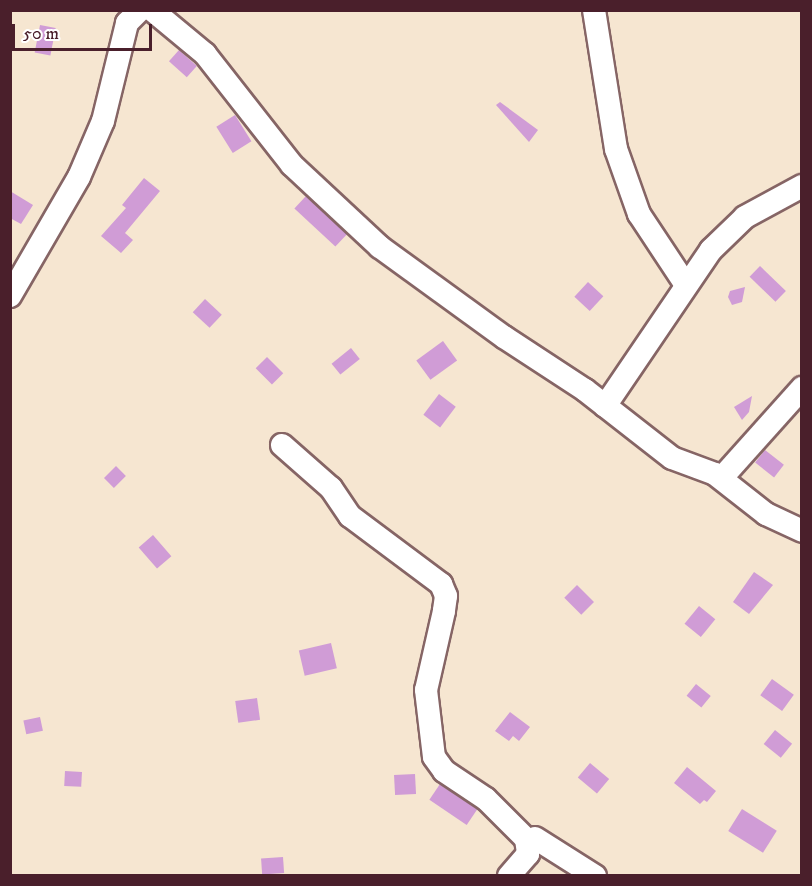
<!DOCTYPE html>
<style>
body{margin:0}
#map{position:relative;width:812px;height:886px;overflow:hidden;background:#f6e6d1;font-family:"IM FELL DW Pica",serif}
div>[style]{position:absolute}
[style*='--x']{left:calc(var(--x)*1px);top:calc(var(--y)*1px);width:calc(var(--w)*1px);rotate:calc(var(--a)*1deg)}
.building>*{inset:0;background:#d09cd6;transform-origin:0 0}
.roads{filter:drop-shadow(2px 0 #866565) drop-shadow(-2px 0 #866565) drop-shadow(0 2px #866565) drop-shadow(0 -2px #866565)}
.street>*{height:22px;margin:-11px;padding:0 11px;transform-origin:11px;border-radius:11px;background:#fff}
span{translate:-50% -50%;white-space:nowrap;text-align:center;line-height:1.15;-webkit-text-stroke:5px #fff;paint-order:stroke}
.frame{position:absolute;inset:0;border:12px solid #4a1f2b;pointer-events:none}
.scale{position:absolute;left:12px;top:24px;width:140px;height:27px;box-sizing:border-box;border:3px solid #4a1f2b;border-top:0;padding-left:8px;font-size:18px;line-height:21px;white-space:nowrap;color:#4a1f2b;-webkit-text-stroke:4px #fff;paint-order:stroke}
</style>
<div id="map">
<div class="building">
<i style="left:40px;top:25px;width:16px;height:28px;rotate:11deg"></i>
<i style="left:179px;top:50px;width:24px;height:15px;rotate:42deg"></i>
<i style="clip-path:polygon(500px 102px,538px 130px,529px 142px,496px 105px)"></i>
<i style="left:235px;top:115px;width:31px;height:22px;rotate:58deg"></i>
<i style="clip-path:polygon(144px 178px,160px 191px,125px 233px,133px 240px,121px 253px,101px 236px,126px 208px,122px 205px)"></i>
<i style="clip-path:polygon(10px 191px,33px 205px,21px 224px,10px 218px)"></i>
<i style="left:306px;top:196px;width:56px;height:17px;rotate:43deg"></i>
<i style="left:760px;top:266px;width:36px;height:15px;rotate:44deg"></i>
<i style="left:588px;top:282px;width:21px;height:20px;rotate:43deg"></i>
<i style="clip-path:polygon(745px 287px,742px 302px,732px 305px,728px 297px,730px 291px)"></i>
<i style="left:205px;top:299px;width:23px;height:18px;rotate:43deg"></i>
<i style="left:443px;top:341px;width:24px;height:33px;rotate:54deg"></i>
<i style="left:351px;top:348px;width:14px;height:25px;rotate:51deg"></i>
<i style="left:267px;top:357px;width:23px;height:16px;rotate:45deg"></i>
<i style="left:439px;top:394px;width:21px;height:26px;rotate:37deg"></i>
<i style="clip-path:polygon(752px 396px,749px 412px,742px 420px,734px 407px)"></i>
<i style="left:765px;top:450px;width:24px;height:16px;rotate:38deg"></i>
<i style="left:116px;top:466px;width:14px;height:17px;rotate:45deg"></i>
<i style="left:153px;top:535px;width:28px;height:19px;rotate:49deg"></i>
<i style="clip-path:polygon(754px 572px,773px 585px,749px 614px,733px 602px)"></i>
<i style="left:577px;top:585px;width:24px;height:18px;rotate:45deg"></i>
<i style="left:699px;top:606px;width:21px;height:23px;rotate:39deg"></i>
<i style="left:331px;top:643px;width:26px;height:33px;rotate:77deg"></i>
<i style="left:772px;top:679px;width:27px;height:20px;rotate:36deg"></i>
<i style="left:696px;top:684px;width:19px;height:15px;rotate:39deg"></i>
<i style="left:257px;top:698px;width:22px;height:22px;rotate:82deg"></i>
<i style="clip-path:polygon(510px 712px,530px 727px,519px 741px,513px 736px,509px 741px,495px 731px)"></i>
<i style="left:40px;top:717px;width:14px;height:17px;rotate:78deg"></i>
<i style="left:775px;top:730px;width:22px;height:18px;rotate:39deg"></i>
<i style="left:590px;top:763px;width:25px;height:19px;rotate:40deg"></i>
<i style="clip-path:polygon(687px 767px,716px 791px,707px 802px,704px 800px,700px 804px,674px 783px)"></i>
<i style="left:65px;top:771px;width:17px;height:15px;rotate:3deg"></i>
<i style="left:415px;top:774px;width:20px;height:21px;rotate:87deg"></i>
<i style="left:440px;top:784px;width:45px;height:19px;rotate:34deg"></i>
<i style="left:742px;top:809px;width:41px;height:26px;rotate:32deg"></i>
<i style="left:283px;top:857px;width:16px;height:22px;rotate:86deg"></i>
</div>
<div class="roads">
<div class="street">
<i style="--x:152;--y:10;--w:69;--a:39.7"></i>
<i style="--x:205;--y:54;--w:141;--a:51.9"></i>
<i style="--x:292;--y:165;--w:120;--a:43"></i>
<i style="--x:380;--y:247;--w:153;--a:36"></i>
<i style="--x:504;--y:337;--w:97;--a:33.2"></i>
<i style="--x:585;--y:390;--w:110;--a:38"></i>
<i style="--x:672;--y:458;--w:46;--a:20.4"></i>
<i style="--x:715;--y:474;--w:65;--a:38.1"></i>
<i style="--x:766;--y:514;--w:40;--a:25"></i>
<i style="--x:594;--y:10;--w:141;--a:81"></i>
<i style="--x:616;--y:149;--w:69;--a:70.5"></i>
<i style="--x:639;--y:214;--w:85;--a:56.5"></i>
<i style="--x:10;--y:296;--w:138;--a:-59.9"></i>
<i style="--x:79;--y:177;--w:61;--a:-66.8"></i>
<i style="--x:103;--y:121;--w:101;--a:-76.2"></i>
<i style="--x:127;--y:23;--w:18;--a:-45"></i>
<i style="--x:605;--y:406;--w:189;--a:-55.8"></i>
<i style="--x:711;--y:250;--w:47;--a:-44.1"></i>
<i style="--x:745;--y:217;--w:65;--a:-28.5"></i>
<i style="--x:282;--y:445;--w:65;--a:41.3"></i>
<i style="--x:331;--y:488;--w:34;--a:56"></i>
<i style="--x:350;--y:516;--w:114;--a:36.8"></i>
<i style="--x:441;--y:584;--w:13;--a:67"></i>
<i style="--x:446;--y:596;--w:15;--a:98"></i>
<i style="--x:444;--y:611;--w:81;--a:102.8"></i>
<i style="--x:426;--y:690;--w:67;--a:83.2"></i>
<i style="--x:434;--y:757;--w:17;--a:54"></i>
<i style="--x:444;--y:771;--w:50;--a:33.7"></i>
<i style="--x:486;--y:799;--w:57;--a:45"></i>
<i style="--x:526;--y:839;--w:15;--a:82"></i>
<i style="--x:528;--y:854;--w:29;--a:131"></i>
<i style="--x:727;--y:472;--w:113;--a:-48.2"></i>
<i style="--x:535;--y:838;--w:71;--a:32.3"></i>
</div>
</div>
<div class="frame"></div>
<div class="scale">50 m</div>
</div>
